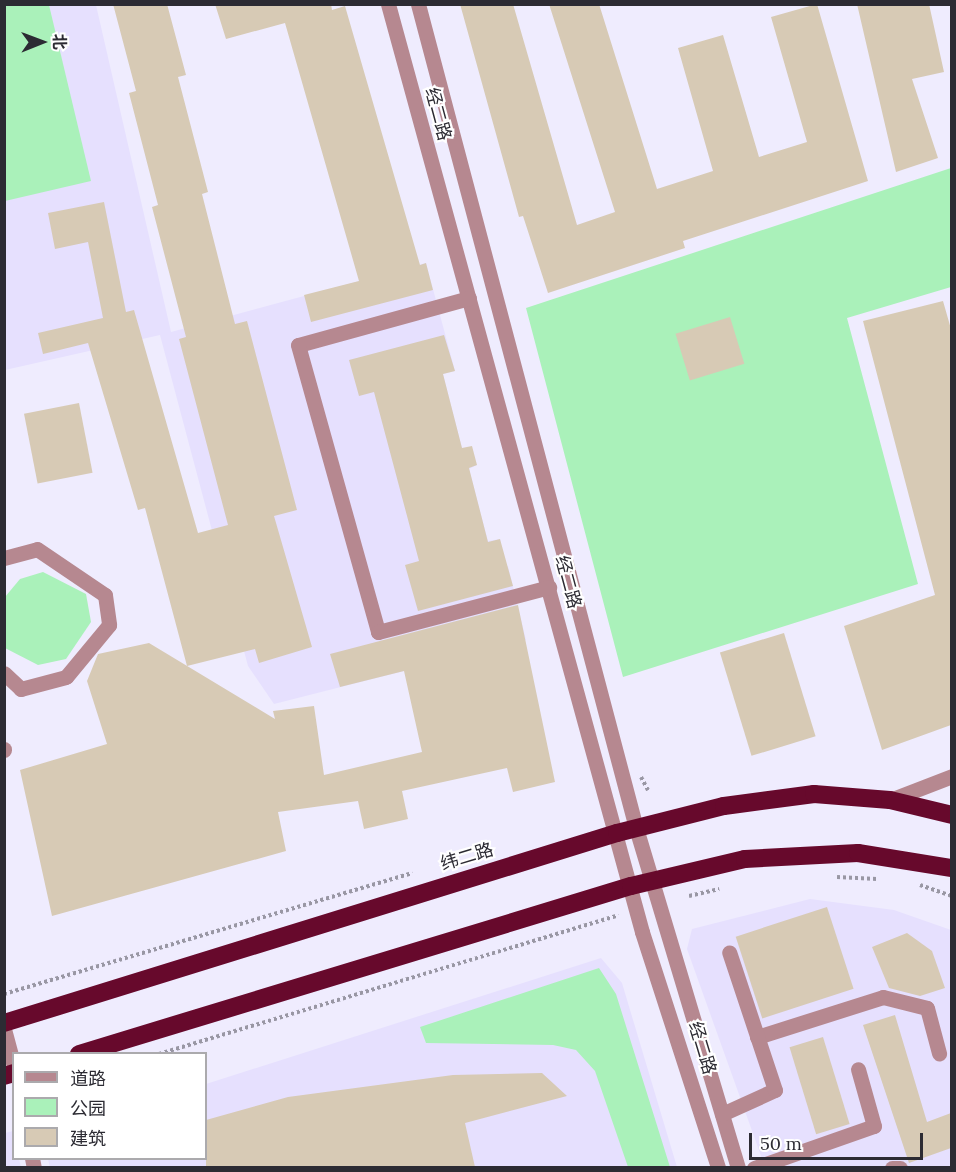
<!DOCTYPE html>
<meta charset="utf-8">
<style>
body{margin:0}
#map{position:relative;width:956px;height:1172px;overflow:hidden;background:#efecfe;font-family:Lora,"Noto Sans SC",serif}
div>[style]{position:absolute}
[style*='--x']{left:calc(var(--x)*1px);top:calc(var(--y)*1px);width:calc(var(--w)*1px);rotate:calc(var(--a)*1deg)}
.built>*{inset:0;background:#e6e0fe}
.green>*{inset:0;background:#aaf1ba}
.building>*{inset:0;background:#d7cab5;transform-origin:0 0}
.path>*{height:4px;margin-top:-2px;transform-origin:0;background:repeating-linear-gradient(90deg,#9997a4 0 3px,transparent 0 6px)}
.minor>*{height:15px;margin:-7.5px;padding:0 7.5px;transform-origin:7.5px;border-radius:7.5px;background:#b68890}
.highway>*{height:18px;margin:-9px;padding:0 9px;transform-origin:9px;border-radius:9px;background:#67092c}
span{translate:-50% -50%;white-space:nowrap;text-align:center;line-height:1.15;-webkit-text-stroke:4.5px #fff;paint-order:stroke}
.street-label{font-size:18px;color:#2c2b33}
.frame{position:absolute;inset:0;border:6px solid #2c2b33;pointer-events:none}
.legend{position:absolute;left:12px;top:1052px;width:195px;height:108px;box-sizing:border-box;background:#fff;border:2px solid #abaaad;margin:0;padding:8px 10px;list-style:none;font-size:18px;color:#2c2b33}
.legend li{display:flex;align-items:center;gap:12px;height:30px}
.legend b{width:30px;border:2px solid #abaaad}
.north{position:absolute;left:12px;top:12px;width:60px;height:60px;-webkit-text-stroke:4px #fff;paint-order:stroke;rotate:89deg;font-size:16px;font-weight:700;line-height:24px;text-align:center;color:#2c2b33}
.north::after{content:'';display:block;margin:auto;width:21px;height:27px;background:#2c2b33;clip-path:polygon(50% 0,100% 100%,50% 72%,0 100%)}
.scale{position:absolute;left:749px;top:1133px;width:174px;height:27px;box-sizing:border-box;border:3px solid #2c2b33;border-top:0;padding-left:8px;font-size:18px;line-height:21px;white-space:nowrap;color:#2c2b33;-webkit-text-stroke:4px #fff;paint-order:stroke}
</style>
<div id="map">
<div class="built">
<i style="clip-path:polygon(4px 5px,96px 5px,171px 332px,426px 263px,455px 371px,443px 374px,462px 448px,477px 465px,469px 469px,488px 541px,500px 539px,503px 567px,508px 566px,526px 640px,274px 704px,248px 666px,160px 335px,5px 370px)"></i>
<i style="clip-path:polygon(810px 899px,894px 910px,951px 930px,951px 1167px,765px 1167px,687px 949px,692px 929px)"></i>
<i style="clip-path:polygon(601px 958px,622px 983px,677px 1167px,50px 1168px,48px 1159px,206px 1158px,206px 1084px)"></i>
<i style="clip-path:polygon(13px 1131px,14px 1158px,19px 1159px,21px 1167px,5px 1167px,5px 1133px)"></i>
</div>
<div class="green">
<i style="clip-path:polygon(4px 5px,49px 5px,91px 181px,5px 201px)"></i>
<i style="clip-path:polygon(951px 168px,951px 287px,847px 318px,918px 584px,623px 677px,526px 308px)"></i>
<i style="clip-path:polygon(43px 572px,86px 594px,91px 622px,66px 659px,38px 665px,5px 648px,5px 597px,20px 579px)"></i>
<i style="clip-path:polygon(599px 968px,616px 994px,670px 1167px,628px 1167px,595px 1071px,576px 1050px,553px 1045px,426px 1043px,420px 1027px)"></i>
</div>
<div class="building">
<i style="clip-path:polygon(113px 4px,167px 4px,186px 75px,178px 77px,208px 192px,202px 194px,235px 324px,247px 321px,297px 510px,274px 516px,312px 647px,259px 663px,255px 649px,187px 666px,145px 508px,138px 510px,88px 343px,43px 354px,38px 333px,103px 318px,88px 242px,55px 249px,48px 213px,104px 202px,126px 312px,134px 310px,198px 533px,228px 525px,179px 339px,186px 337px,152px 207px,158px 205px,129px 93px,136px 91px)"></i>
<i style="clip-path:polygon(215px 4px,331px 4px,332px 10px,345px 6px,420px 265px,426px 263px,433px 290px,311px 322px,304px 295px,359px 281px,285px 23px,226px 39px)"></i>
<i style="clip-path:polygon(460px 4px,513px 4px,577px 225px,615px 212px,549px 4px,599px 4px,657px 189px,713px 171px,678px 48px,723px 35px,759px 157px,807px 142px,771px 17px,817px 4px,868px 181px,683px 241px,685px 248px,548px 293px,523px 216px,519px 217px)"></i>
<i style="clip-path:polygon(857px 4px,929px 4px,944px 72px,912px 79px,938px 158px,896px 172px)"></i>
<i style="clip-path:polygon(943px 301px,951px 329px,951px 725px,882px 750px,844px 626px,935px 595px,863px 321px)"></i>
<i style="left:730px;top:317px;width:49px;height:57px;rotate:73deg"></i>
<i style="clip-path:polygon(444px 335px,455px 371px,443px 374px,462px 448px,472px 446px,477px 465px,469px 468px,488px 542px,500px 539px,513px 586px,418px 611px,405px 565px,419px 561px,374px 392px,359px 396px,349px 360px)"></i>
<i style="left:79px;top:403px;width:71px;height:56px;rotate:79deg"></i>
<i style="clip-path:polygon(518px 605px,555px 782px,513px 792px,507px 768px,402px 791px,408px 819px,364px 829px,358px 801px,278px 812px,286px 851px,52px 916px,20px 770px,107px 744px,87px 681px,98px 654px,149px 643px,275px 719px,273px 711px,314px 706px,324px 775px,422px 752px,404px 671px,340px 687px,330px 654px)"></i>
<i style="left:784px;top:633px;width:108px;height:67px;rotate:73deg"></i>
<i style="left:827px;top:907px;width:86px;height:96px;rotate:72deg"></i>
<i style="clip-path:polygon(907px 933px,932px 951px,945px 988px,920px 996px,889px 988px,872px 947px)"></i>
<i style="clip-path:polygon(895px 1015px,927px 1122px,951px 1113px,951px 1148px,909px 1163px,863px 1025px)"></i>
<i style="left:823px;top:1037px;width:91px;height:35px;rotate:73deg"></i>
<i style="clip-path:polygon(542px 1073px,567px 1096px,465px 1123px,475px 1167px,206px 1167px,206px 1120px,288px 1097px,453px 1075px)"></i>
</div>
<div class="path">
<i style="--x:641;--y:777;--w:15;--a:62"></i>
<i style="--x:837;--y:877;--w:40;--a:2.9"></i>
<i style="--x:920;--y:885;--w:34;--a:19"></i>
<i style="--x:689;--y:896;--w:31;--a:-13"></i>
<i style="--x:4;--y:994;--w:426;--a:-16.5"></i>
<i style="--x:159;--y:1054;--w:480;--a:-16.8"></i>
</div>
<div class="minor">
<i style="--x:388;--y:4;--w:962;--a:74.69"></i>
<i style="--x:642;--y:932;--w:248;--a:72.1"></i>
<i style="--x:418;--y:4;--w:852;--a:75.18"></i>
<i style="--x:636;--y:828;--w:355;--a:73.3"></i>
<i style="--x:469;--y:298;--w:177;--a:164.6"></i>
<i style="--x:298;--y:345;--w:298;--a:74.4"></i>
<i style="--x:378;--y:632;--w:177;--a:-14.7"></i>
<i style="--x:4;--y:558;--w:34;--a:-15"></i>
<i style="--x:37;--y:549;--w:82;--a:34.1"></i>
<i style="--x:105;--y:595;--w:30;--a:82"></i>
<i style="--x:109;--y:625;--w:67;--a:129.6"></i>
<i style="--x:66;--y:677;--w:47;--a:165.1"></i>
<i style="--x:21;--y:689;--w:23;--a:-137"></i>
<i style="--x:4;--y:749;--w:1;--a:90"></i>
<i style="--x:890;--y:800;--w:66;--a:-21.2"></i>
<i style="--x:4;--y:1029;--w:39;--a:75"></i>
<i style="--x:757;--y:1037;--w:132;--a:-17.6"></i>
<i style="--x:883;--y:997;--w:45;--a:14"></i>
<i style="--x:927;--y:1008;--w:47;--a:75.1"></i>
<i style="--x:722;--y:1114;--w:58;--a:-24.4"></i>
<i style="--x:775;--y:1090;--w:145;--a:-108.4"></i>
<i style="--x:32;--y:1158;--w:10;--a:79"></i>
<i style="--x:754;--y:1168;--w:127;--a:-19.3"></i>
<i style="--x:874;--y:1126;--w:59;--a:-105.7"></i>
<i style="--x:892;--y:1168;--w:8;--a:0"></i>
</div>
<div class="highway">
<i style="--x:4;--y:1023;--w:642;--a:-17.22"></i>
<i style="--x:617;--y:833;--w:110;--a:-14.2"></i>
<i style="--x:724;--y:806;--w:91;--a:-7.6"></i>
<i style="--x:814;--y:794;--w:76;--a:4.5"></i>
<i style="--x:890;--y:800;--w:64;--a:13.6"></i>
<i style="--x:79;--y:1054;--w:577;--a:-16.93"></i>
<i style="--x:631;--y:886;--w:117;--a:-13.3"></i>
<i style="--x:745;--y:859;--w:113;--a:-3"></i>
<i style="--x:858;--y:853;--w:95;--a:9.1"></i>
<i style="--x:4;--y:1076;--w:10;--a:-17"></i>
</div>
<div class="street-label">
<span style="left:438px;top:114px;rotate:75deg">经二路</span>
<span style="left:568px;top:582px;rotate:75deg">经二路</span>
<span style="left:467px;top:857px;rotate:-17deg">纬二路</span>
<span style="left:702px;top:1048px;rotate:73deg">经二路</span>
</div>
<div class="frame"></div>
<ul class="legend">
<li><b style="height:8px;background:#b68890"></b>道路</li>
<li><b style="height:16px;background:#aaf1ba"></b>公园</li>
<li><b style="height:16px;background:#d7cab5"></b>建筑</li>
</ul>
<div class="north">北</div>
<div class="scale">50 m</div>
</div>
